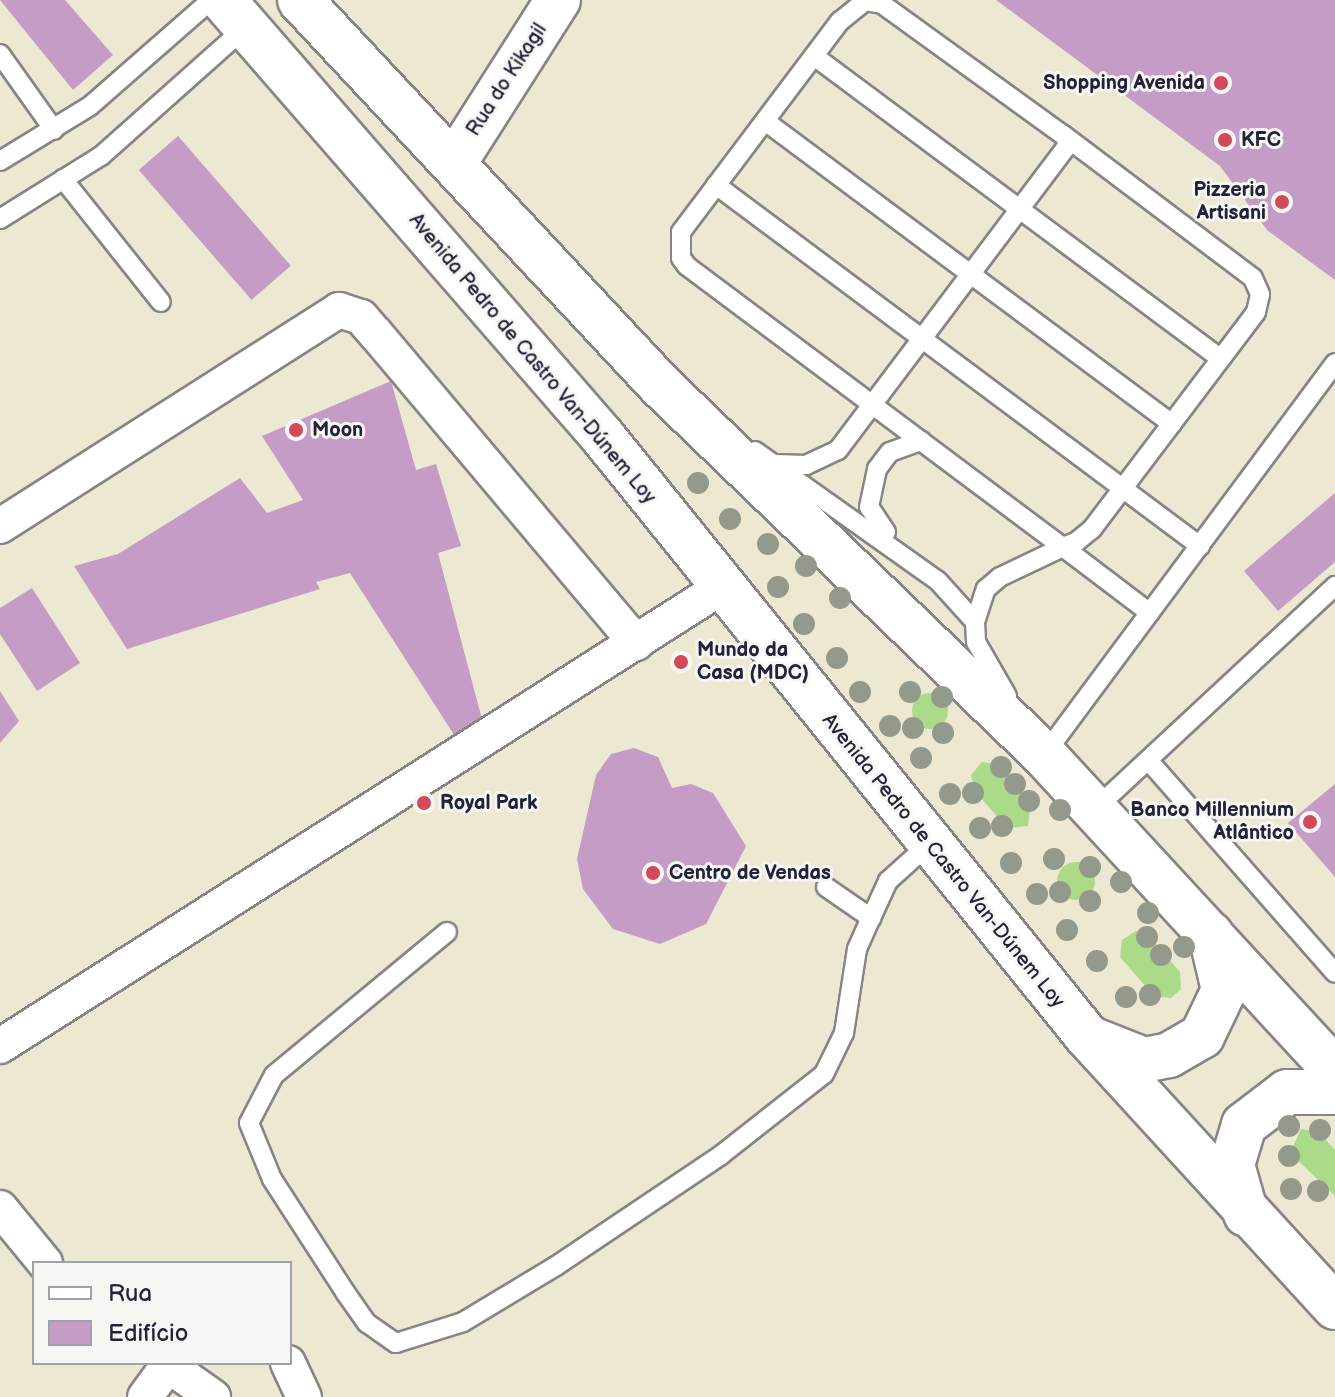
<!DOCTYPE html>
<meta charset="utf-8">
<style>
body{margin:0}
#map{position:relative;width:1335px;height:1397px;overflow:hidden;background:#ede8d1;font-family:"Balsamiq Sans",sans-serif}
div>[style]{position:absolute}
[style*='--x']{left:calc(var(--x)*1px);top:calc(var(--y)*1px);width:calc(var(--w)*1px);rotate:calc(var(--a)*1deg)}
.green>*{inset:0;background:#abdb88}
.round{border-radius:50%}
.building>*{inset:0;background:#c49cc6;transform-origin:0 0}
.roads{filter:drop-shadow(2px 0 #888586) drop-shadow(-2px 0 #888586) drop-shadow(0 2px #888586) drop-shadow(0 -2px #888586)}
.service>*{height:18px;margin:-9px;padding:0 9px;transform-origin:9px;border-radius:9px;background:#fff}
.minor>*{height:34px;margin:-17px;padding:0 17px;transform-origin:17px;border-radius:17px;background:#fff}
.secondary>*{height:44px;margin:-22px;padding:0 22px;transform-origin:22px;border-radius:22px;background:#fff}
.trunk>*{height:44px;margin:-22px;padding:0 22px;transform-origin:22px;border-radius:22px;background:#fff}
.trees>*{width:22px;height:22px;margin:-11px;border-radius:50%;background:#949a8b}
.dots>*{width:22px;height:22px;translate:-50% -50%;box-sizing:border-box;border:4px solid #f6f6f2;border-radius:50%}
span{translate:-50% -50%;white-space:nowrap;text-align:center;line-height:1.15;-webkit-text-stroke:6px #f6f6f2;paint-order:stroke}
.street-label{font-size:20px;color:#22223b}
.poi-label{font-size:20px;color:#22223b;font-weight:700}
.right{translate:-100% -50%;text-align:right}
.left{translate:0 -50%;text-align:left}
.legend{position:absolute;left:32px;top:1261px;width:260px;height:104px;box-sizing:border-box;background:#f6f6f2;border:2px solid #a1a1a9;margin:0;padding:10px 14px;list-style:none;font-size:24px;color:#22223b}
.legend li{display:flex;align-items:center;gap:16px;height:40px}
.legend b{width:40px;border:2px solid #a1a1a9}
</style>
<div id="map">
<div class="green">
<i class="round" style="left:912px;top:693px;width:36px;height:36px"></i>
<i style="clip-path:polygon(982px 762px,1000px 765px,1031px 801px,1028px 826px,1007px 828px,975px 791px,971px 775px)"></i>
<i class="round" style="left:1057px;top:862px;width:38px;height:38px"></i>
<i style="clip-path:polygon(1136px 931px,1148px 935px,1180px 972px,1181px 989px,1171px 998px,1154px 996px,1120px 957px,1122px 940px)"></i>
<i style="clip-path:polygon(1301px 1129px,1319px 1132px,1335px 1150px,1335px 1196px,1290px 1153px)"></i>
</div>
<div class="building">
<i style="clip-path:polygon(0 0,65px 0,113px 55px,73px 90px)"></i>
<i style="clip-path:polygon(996px 0,1335px 0,1335px 280px,1267px 230px,1220px 166px)"></i>
<i style="left:178px;top:136px;width:172px;height:52px;rotate:49deg"></i>
<i style="clip-path:polygon(391px 381px,416px 470px,436px 464px,461px 546px,438px 553px,484px 727px,460px 744px,350px 573px,316px 582px,320px 589px,127px 649px,74px 566px,118px 554px,240px 478px,267px 513px,303px 500px,262px 436px)"></i>
<i style="clip-path:polygon(1335px 493px,1335px 562px,1278px 611px,1244px 571px)"></i>
<i style="clip-path:polygon(32px 588px,80px 663px,37px 691px,0 634px,0 608px)"></i>
<i style="clip-path:polygon(0 691px,19px 721px,0 743px)"></i>
<i style="clip-path:polygon(634px 748px,658px 757px,672px 788px,691px 784px,713px 793px,746px 846px,706px 924px,660px 944px,613px 929px,583px 889px,577px 859px,596px 775px,611px 754px)"></i>
<i style="clip-path:polygon(1335px 784px,1335px 877px,1288px 823px)"></i>
</div>
<div class="roads">
<div class="service">
<i style="--x:0;--y:54;--w:93;--a:54.6"></i>
<i style="--x:814;--y:56;--w:507;--a:36.67"></i>
<i style="--x:765;--y:121;--w:507;--a:36.67"></i>
<i style="--x:0;--y:161;--w:105;--a:-31.4"></i>
<i style="--x:90;--y:106;--w:161;--a:-41.2"></i>
<i style="--x:63;--y:179;--w:157;--a:51.5"></i>
<i style="--x:716;--y:185;--w:604;--a:36.72"></i>
<i style="--x:0;--y:219;--w:119;--a:-32"></i>
<i style="--x:101;--y:156;--w:194;--a:-41.7"></i>
<i style="--x:755;--y:451;--w:224;--a:35.4"></i>
<i style="--x:938;--y:581;--w:55;--a:47.9"></i>
<i style="--x:975;--y:622;--w:20;--a:87"></i>
<i style="--x:976;--y:642;--w:62;--a:60.1"></i>
<i style="--x:775;--y:464;--w:31;--a:2"></i>
<i style="--x:806;--y:465;--w:35;--a:-25"></i>
<i style="--x:838;--y:450;--w:387;--a:-53"></i>
<i style="--x:886;--y:532;--w:30;--a:-124"></i>
<i style="--x:869;--y:507;--w:39;--a:-78"></i>
<i style="--x:877;--y:469;--w:21;--a:-53"></i>
<i style="--x:890;--y:452;--w:33;--a:-20"></i>
<i style="--x:975;--y:622;--w:35;--a:-72"></i>
<i style="--x:986;--y:589;--w:18;--a:-41"></i>
<i style="--x:1000;--y:577;--w:70;--a:-25.5"></i>
<i style="--x:1063;--y:547;--w:14;--a:-21"></i>
<i style="--x:1076;--y:542;--w:21;--a:-39"></i>
<i style="--x:1092;--y:529;--w:272;--a:-52.9"></i>
<i style="--x:1256;--y:312;--w:18;--a:-77"></i>
<i style="--x:1260;--y:294;--w:17;--a:-114"></i>
<i style="--x:1253;--y:278;--w:238;--a:-143"></i>
<i style="--x:1063;--y:135;--w:223;--a:-144.1"></i>
<i style="--x:882;--y:4;--w:17;--a:-170"></i>
<i style="--x:865;--y:1;--w:32;--a:141"></i>
<i style="--x:840;--y:21;--w:264;--a:127"></i>
<i style="--x:681;--y:232;--w:26;--a:90"></i>
<i style="--x:681;--y:258;--w:10;--a:53"></i>
<i style="--x:687;--y:266;--w:469;--a:36.8"></i>
<i style="--x:1063;--y:547;--w:109;--a:37.2"></i>
<i style="--x:1044;--y:755;--w:488;--a:-53.4"></i>
<i style="--x:1148;--y:760;--w:283;--a:48.7"></i>
<i style="--x:1095;--y:809;--w:328;--a:-42.9"></i>
<i style="--x:826;--y:887;--w:55;--a:34.6"></i>
<i style="--x:447;--y:932;--w:224;--a:140.4"></i>
<i style="--x:274;--y:1075;--w:54;--a:117.5"></i>
<i style="--x:249;--y:1123;--w:61;--a:67.7"></i>
<i style="--x:272;--y:1179;--w:135;--a:57.1"></i>
<i style="--x:345;--y:1292;--w:38;--a:55"></i>
<i style="--x:367;--y:1323;--w:35;--a:35"></i>
<i style="--x:396;--y:1343;--w:70;--a:-17.4"></i>
<i style="--x:463;--y:1322;--w:109;--a:-31.1"></i>
<i style="--x:556;--y:1266;--w:199;--a:-33.9"></i>
<i style="--x:721;--y:1155;--w:131;--a:-38.2"></i>
<i style="--x:824;--y:1074;--w:46;--a:-64"></i>
<i style="--x:844;--y:1033;--w:85;--a:-81.2"></i>
<i style="--x:857;--y:949;--w:34;--a:-66"></i>
<i style="--x:871;--y:918;--w:41;--a:-65.3"></i>
<i style="--x:888;--y:881;--w:55;--a:-42.1"></i>
</div>
<div class="minor">
<i style="--x:0;--y:526;--w:402;--a:-32.5"></i>
<i style="--x:339;--y:310;--w:23;--a:18"></i>
<i style="--x:361;--y:317;--w:23;--a:49"></i>
<i style="--x:376;--y:334;--w:404;--a:49.9"></i>
<i style="--x:0;--y:1046;--w:856;--a:-32.45"></i>
<i style="--x:0;--y:1208;--w:71;--a:50.7"></i>
<i style="--x:165;--y:1363;--w:59;--a:35.3"></i>
<i style="--x:288;--y:1363;--w:38;--a:65"></i>
<i style="--x:145;--y:1397;--w:42;--a:-53.7"></i>
</div>
<div class="secondary">
<i style="--x:456;--y:160;--w:190;--a:-57.5"></i>
</div>
<div class="trunk">
<i style="--x:223;--y:0;--w:579;--a:48.99"></i>
<i style="--x:603;--y:437;--w:769;--a:51.07"></i>
<i style="--x:1086;--y:1035;--w:369;--a:47.5"></i>
<i style="--x:300;--y:0;--w:529;--a:46.92"></i>
<i style="--x:661;--y:386;--w:532;--a:43.93"></i>
<i style="--x:1044;--y:755;--w:429;--a:47.3"></i>
<i style="--x:1091;--y:1039;--w:57;--a:21.6"></i>
<i style="--x:1144;--y:1060;--w:25;--a:-11"></i>
<i style="--x:1169;--y:1055;--w:38;--a:-30"></i>
<i style="--x:1202;--y:1036;--w:51;--a:-64.4"></i>
<i style="--x:1224;--y:990;--w:57;--a:-103.3"></i>
<i style="--x:1246;--y:1214;--w:51;--a:-105.9"></i>
<i style="--x:1232;--y:1165;--w:42;--a:-73.3"></i>
<i style="--x:1244;--y:1125;--w:54;--a:-37.5"></i>
<i style="--x:1287;--y:1092;--w:48;--a:0"></i>
</div>
</div>
<div class="trees">
<i style="left:698px;top:483px"></i>
<i style="left:730px;top:519px"></i>
<i style="left:768px;top:544px"></i>
<i style="left:806px;top:566px"></i>
<i style="left:778px;top:587px"></i>
<i style="left:840px;top:598px"></i>
<i style="left:804px;top:624px"></i>
<i style="left:837px;top:658px"></i>
<i style="left:860px;top:692px"></i>
<i style="left:910px;top:692px"></i>
<i style="left:942px;top:697px"></i>
<i style="left:890px;top:726px"></i>
<i style="left:913px;top:728px"></i>
<i style="left:943px;top:733px"></i>
<i style="left:921px;top:758px"></i>
<i style="left:1001px;top:767px"></i>
<i style="left:1015px;top:784px"></i>
<i style="left:973px;top:793px"></i>
<i style="left:950px;top:794px"></i>
<i style="left:1029px;top:801px"></i>
<i style="left:1060px;top:810px"></i>
<i style="left:1002px;top:826px"></i>
<i style="left:980px;top:828px"></i>
<i style="left:1054px;top:859px"></i>
<i style="left:1011px;top:863px"></i>
<i style="left:1090px;top:867px"></i>
<i style="left:1121px;top:882px"></i>
<i style="left:1060px;top:892px"></i>
<i style="left:1037px;top:894px"></i>
<i style="left:1090px;top:901px"></i>
<i style="left:1148px;top:913px"></i>
<i style="left:1067px;top:930px"></i>
<i style="left:1147px;top:937px"></i>
<i style="left:1184px;top:947px"></i>
<i style="left:1161px;top:955px"></i>
<i style="left:1097px;top:961px"></i>
<i style="left:1150px;top:995px"></i>
<i style="left:1126px;top:997px"></i>
<i style="left:1289px;top:1126px"></i>
<i style="left:1320px;top:1130px"></i>
<i style="left:1289px;top:1156px"></i>
<i style="left:1291px;top:1189px"></i>
<i style="left:1318px;top:1191px"></i>
</div>
<div class="dots">
<i style="left:1221px;top:83px;background:#d1495b"></i>
<i style="left:1225px;top:140px;background:#d1495b"></i>
<i style="left:1282px;top:202px;background:#d1495b"></i>
<i style="left:296px;top:430px;background:#d1495b"></i>
<i style="left:681px;top:662px;background:#d1495b"></i>
<i style="left:424px;top:803px;background:#d1495b"></i>
<i style="left:1310px;top:822px;background:#d1495b"></i>
<i style="left:653px;top:873px;background:#d1495b"></i>
</div>
<div class="street-label">
<span style="left:507px;top:80px;rotate:-57deg">Rua do Kikagil</span>
<span style="left:532px;top:359px;rotate:50deg">Avenida Pedro de Castro Van-Dúnem Loy</span>
<span style="left:943px;top:861px;rotate:51deg">Avenida Pedro de Castro Van-Dúnem Loy</span>
</div>
<div class="poi-label">
<span class="right" style="left:1205px;top:83px">Shopping Avenida</span>
<span class="left" style="left:1241px;top:140px">KFC</span>
<span class="right" style="left:1266px;top:202px">Pizzeria<br>Artisani</span>
<span class="left" style="left:312px;top:430px">Moon</span>
<span class="left" style="left:697px;top:662px">Mundo da<br>Casa (MDC)</span>
<span class="left" style="left:440px;top:803px">Royal Park</span>
<span class="right" style="left:1294px;top:822px">Banco Millennium<br>Atlântico</span>
<span class="left" style="left:669px;top:873px">Centro de Vendas</span>
</div>
<ul class="legend">
<li><b style="height:10px;background:#fff"></b>Rua</li>
<li><b style="height:22px;background:#c49cc6"></b>Edifício</li>
</ul>
</div>
